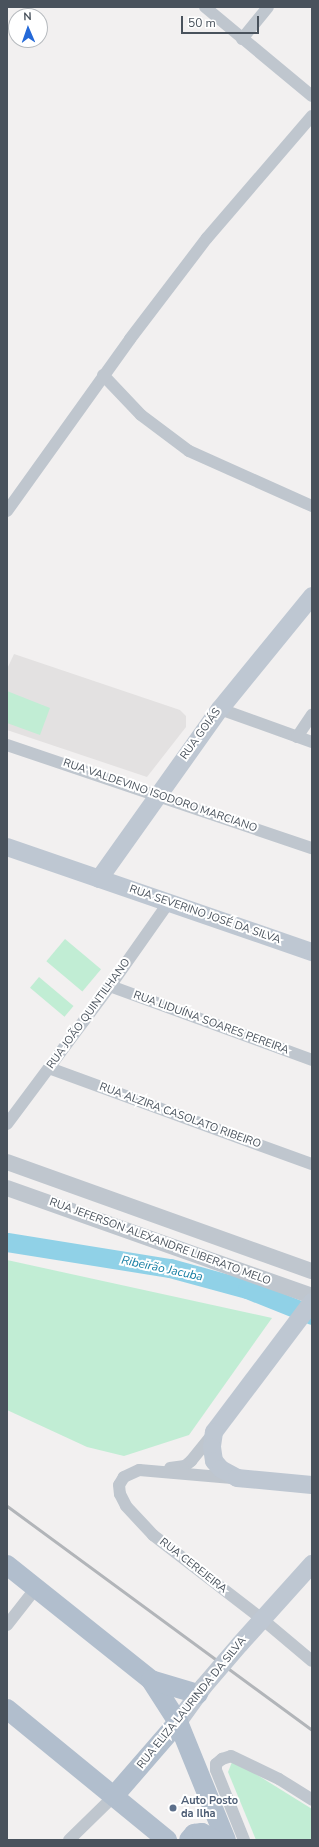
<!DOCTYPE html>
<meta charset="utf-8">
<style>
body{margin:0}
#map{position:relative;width:319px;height:1847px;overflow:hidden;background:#f2f0f0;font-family:"Nunito Sans",sans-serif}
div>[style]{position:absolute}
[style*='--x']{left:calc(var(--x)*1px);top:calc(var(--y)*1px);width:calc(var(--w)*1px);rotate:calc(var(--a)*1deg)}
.education>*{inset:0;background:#e3e1e1}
.green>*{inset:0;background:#c1edd4;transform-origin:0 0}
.river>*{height:19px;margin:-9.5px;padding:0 9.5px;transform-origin:9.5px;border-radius:9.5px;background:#90d1e7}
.minor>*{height:12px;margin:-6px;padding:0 6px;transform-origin:6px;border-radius:6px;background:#bfc6ce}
.tertiary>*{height:16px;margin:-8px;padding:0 8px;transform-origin:8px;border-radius:8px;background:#bfc6ce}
.secondary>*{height:18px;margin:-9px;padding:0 9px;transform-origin:9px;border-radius:9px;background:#bec7d2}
.primary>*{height:20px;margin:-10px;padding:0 10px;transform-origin:10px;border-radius:10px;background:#b1becd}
.rail>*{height:3px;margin:-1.5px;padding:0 1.5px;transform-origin:1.5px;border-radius:1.5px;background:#b2b5b9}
.secondary-bridge>*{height:18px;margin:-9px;padding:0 9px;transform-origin:9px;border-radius:9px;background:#bec7d2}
.dots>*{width:11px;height:11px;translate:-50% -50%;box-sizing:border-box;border:2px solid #fff;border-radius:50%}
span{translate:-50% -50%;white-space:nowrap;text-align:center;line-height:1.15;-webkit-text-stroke:4px #fff;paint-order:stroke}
.street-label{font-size:11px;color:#49525c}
.service-label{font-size:11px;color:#4e5e75;font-weight:700}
.left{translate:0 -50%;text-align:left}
.water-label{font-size:12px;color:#157ea3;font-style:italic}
.frame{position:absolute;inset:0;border:8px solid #49525c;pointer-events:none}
.north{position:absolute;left:8px;top:8px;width:40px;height:40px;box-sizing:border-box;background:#fff;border:1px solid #b6babe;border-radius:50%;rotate:358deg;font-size:11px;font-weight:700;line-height:16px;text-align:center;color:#49525c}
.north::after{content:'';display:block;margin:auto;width:14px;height:18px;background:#2469d8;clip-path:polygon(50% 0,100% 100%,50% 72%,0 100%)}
.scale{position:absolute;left:181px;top:16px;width:78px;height:18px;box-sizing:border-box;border:2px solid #49525c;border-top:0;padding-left:5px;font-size:12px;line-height:14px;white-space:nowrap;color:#49525c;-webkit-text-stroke:3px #fff;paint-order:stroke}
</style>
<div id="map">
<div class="education">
<i style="clip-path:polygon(14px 654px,180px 710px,186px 716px,186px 727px,147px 777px,7px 730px,7px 669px)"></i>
</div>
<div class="green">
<i style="clip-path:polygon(7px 691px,50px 708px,40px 735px,7px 723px)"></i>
<i style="left:65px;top:939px;width:47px;height:29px;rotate:40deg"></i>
<i style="left:39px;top:977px;width:45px;height:14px;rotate:40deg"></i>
<i style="clip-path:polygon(7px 1260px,272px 1318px,189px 1435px,124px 1456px,87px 1447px,7px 1410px)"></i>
<i style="clip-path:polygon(232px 1762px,238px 1763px,312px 1809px,312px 1840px,256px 1840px,228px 1772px)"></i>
</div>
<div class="river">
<i style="--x:7;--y:1242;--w:165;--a:9.1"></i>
<i style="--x:170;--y:1268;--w:80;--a:15.3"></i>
<i style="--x:247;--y:1289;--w:70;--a:21.8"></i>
</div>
<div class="minor">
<i style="--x:205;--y:7;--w:139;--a:39.8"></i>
<i style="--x:242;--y:39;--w:41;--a:-50.9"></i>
<i style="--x:103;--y:375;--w:55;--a:46.5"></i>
<i style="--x:141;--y:415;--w:60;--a:36.9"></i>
<i style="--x:189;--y:451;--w:135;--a:24.1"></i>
<i style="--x:7;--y:511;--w:211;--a:-54.4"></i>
<i style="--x:130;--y:339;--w:127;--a:-52.7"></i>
<i style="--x:207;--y:238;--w:161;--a:-49.3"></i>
<i style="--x:220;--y:709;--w:98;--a:19.7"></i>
<i style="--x:297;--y:737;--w:27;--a:-56"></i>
<i style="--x:7;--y:745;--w:322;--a:18.7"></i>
<i style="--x:110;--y:986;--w:215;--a:20.1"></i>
<i style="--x:49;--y:1068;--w:280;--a:20.1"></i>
<i style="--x:7;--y:1124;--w:172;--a:-53.3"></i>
<i style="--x:110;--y:986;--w:103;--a:-54.9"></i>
<i style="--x:170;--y:1468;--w:15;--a:-8"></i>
<i style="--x:185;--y:1466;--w:8;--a:-40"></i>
<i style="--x:191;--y:1461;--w:33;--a:-51"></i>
<i style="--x:232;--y:1478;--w:93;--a:-175.1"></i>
<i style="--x:139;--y:1470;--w:17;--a:155"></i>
<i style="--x:124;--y:1477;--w:9;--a:122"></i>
<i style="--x:119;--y:1485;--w:9;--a:84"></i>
<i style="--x:120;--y:1494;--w:13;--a:63"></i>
<i style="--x:126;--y:1506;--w:40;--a:47"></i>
<i style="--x:153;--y:1535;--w:138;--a:37.6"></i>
<i style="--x:262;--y:1619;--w:65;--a:40"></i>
<i style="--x:7;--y:1625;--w:47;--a:-51.9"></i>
<i style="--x:69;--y:1840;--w:63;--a:-44.4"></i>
<i style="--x:244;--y:1840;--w:75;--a:-111.8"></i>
<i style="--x:216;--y:1770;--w:6;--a:-90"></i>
<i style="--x:216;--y:1764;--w:8;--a:-40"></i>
<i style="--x:222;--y:1759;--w:9;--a:-18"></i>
<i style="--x:231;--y:1756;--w:53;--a:25.6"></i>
<i style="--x:279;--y:1779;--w:39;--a:32"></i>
</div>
<div class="tertiary">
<i style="--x:7;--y:1162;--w:324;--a:19.7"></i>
<i style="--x:7;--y:1188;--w:324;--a:19.5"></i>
</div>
<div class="secondary">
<i style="--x:7;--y:847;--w:323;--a:19"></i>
<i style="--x:99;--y:879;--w:209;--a:-54.6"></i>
<i style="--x:220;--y:709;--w:146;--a:-50.8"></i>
<i style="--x:312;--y:1302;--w:163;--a:127"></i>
<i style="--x:214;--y:1432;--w:15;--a:98"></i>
<i style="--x:212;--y:1447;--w:14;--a:82"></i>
<i style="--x:214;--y:1461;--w:11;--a:49"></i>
<i style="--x:221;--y:1469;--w:18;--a:29"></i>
<i style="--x:237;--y:1478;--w:75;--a:5.3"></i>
<i style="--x:240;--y:1644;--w:108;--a:-48"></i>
<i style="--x:178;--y:1722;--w:44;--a:-54.2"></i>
</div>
<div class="primary">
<i style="--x:7;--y:1565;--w:184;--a:38.6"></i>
<i style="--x:151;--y:1680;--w:50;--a:57.3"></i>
<i style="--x:178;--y:1722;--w:127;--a:67.9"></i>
<i style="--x:151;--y:1680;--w:49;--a:16.6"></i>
<i style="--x:7;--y:1709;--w:207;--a:39.3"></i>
<i style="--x:114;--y:1796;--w:98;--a:-49.1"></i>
<i style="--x:189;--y:1840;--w:8;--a:-50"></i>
<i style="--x:194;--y:1834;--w:8;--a:-7"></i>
<i style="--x:202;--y:1833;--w:15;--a:28"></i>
</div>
<div class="rail">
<i style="--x:7;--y:1506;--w:378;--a:36.3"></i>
</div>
<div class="secondary-bridge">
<i style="--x:204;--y:1686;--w:55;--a:-49.4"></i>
</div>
<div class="dots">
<i style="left:173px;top:1808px;background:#5c6f8a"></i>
</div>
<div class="street-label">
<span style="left:201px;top:734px;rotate:-54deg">RUA GOIÁS</span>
<span style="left:160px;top:796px;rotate:19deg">RUA VALDEVINO ISODORO MARCIANO</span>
<span style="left:205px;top:915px;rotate:19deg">RUA SEVERINO JOSÉ DA SILVA</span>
<span style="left:89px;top:1014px;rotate:-54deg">RUA JOÃO QUINTILHANO</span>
<span style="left:211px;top:1023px;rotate:20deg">RUA LIDUÍNA SOARES PEREIRA</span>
<span style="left:180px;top:1116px;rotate:20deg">RUA ALZIRA CASOLATO RIBEIRO</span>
<span style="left:160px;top:1242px;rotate:20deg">RUA JEFERSON ALEXANDRE LIBERATO MELO</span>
<span style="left:193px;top:1566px;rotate:38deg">RUA CEREJEIRA</span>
<span style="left:192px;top:1703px;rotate:-51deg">RUA ELIZA LAURINDA DA SILVA</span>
</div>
<div class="service-label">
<span class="left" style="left:181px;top:1808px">Auto Posto<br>da Ilha</span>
</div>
<div class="water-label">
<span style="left:162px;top:1269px;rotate:12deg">Ribeirão Jacuba</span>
</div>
<div class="frame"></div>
<div class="north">N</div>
<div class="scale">50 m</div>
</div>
